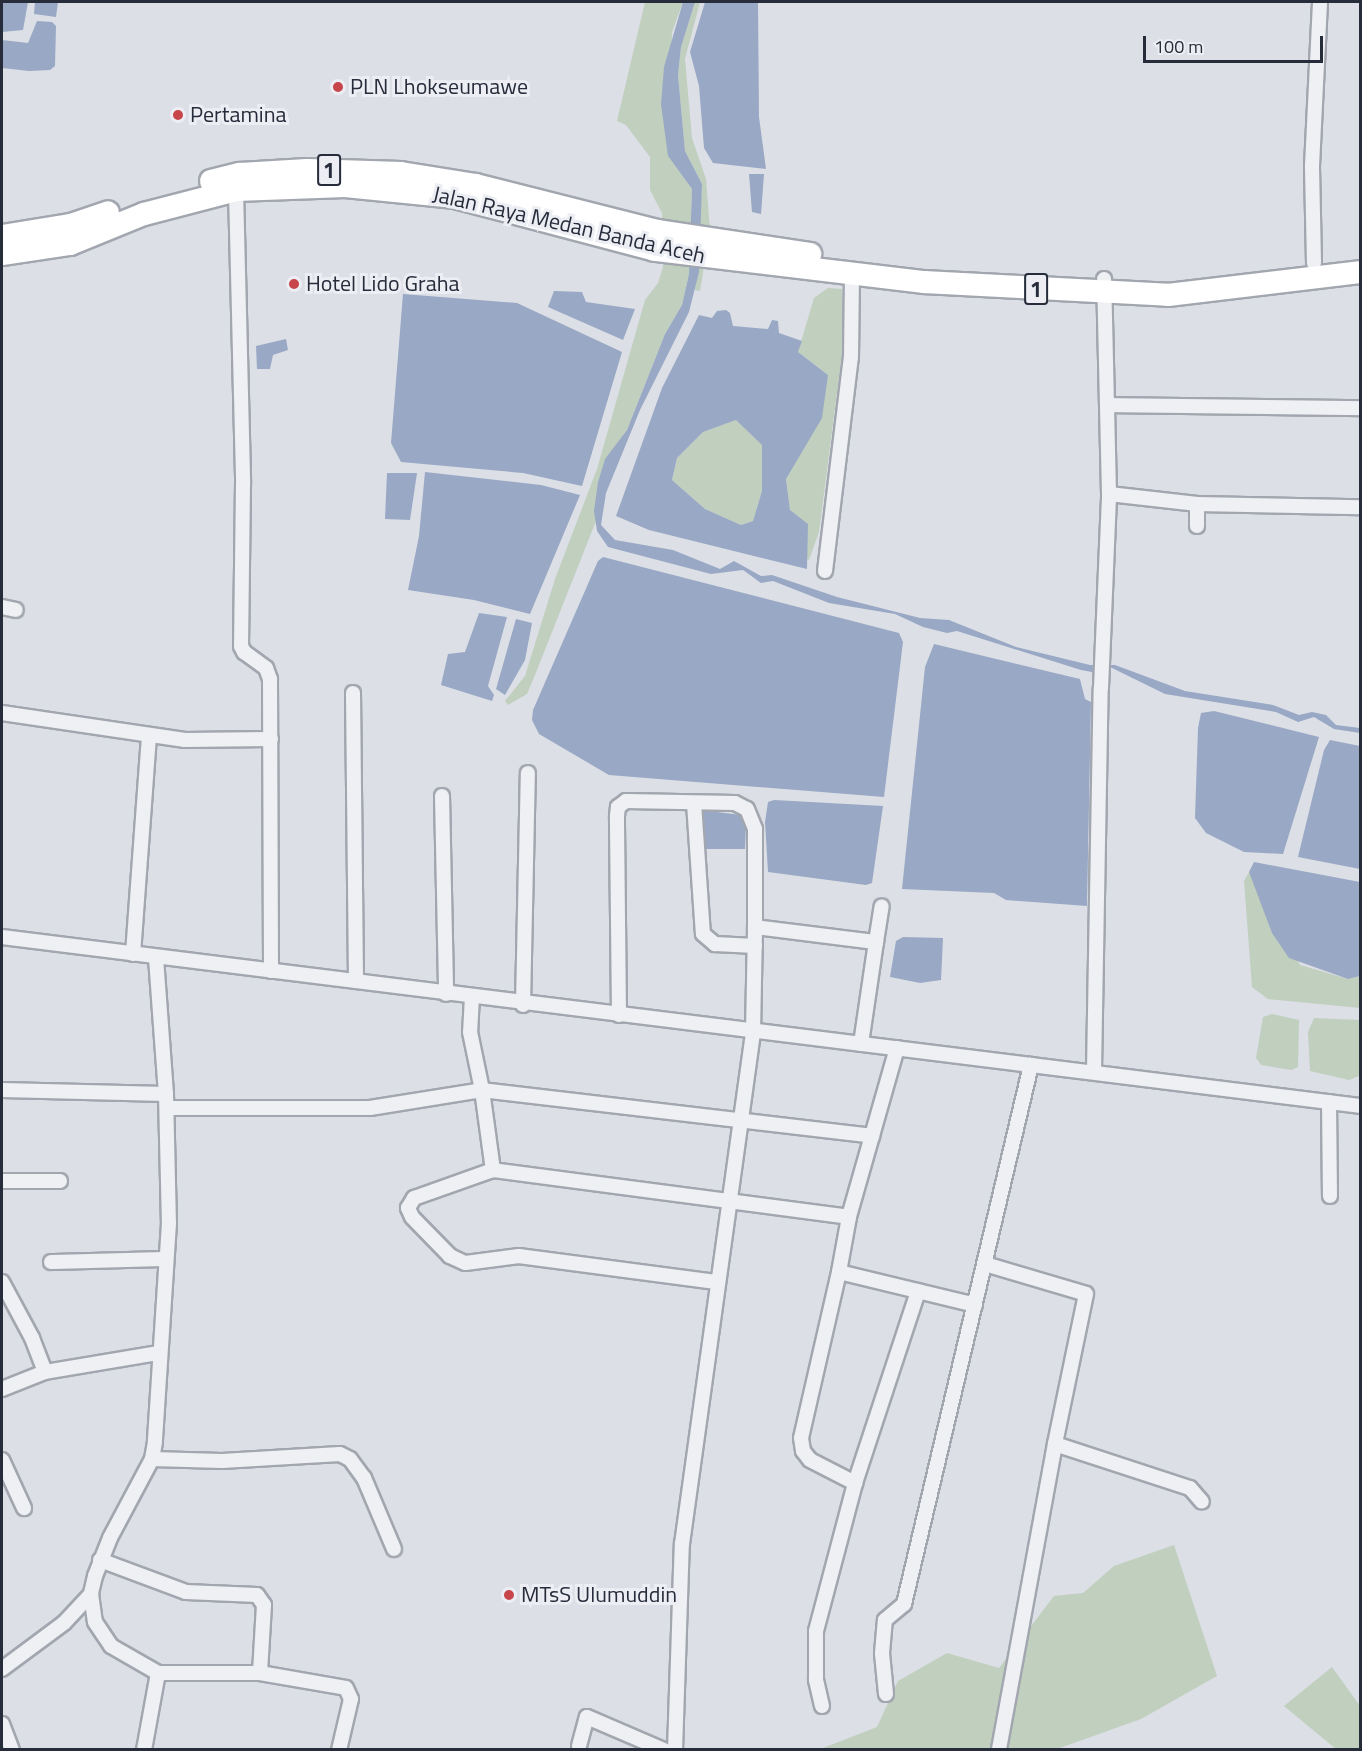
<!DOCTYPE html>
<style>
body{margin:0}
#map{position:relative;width:1362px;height:1751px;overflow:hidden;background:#dcdfe6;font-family:"Titillium Web",sans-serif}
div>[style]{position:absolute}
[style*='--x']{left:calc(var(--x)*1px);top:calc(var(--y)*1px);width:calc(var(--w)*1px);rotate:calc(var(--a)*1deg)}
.green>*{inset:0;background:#c0cfbe}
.water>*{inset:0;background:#99a8c4}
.roads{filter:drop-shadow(2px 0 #a2a6af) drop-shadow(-2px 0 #a2a6af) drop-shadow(0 2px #a2a6af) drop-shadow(0 -2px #a2a6af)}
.minor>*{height:14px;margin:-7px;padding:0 7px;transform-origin:7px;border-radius:7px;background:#eff0f4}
.trunk>*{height:22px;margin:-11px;padding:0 11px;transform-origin:11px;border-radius:11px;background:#fff}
.dots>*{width:16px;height:16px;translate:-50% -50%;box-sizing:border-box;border:3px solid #eceef4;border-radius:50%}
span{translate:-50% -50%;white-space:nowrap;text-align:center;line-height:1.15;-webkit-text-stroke:6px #eceef4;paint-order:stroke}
.shield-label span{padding:2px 4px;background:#eceef4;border:2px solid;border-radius:4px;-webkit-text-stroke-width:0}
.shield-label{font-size:21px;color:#272c3b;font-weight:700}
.poi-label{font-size:22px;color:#272c3b}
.left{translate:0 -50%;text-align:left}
.street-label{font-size:22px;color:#272c3b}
.frame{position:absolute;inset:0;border:3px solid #272c3b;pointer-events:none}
.scale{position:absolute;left:1143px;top:36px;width:180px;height:27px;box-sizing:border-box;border:3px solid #272c3b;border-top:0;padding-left:8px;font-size:18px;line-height:21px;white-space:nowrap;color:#272c3b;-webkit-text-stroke:4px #eceef4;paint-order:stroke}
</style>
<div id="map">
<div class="green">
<i style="clip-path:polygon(645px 2px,683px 2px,672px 32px,668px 156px,692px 189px,689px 274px,682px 305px,665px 334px,627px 430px,605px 460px,598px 482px,596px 521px,535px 675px,527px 694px,508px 705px,505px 701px,525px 676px,555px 579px,597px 469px,645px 300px,658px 283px,663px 267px,662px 213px,650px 190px,650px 157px,626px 125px,617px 121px)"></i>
<i style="clip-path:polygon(695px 2px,700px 2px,685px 59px,692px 138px,706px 179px,710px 230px,700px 291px,695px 290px,702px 184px,685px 151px,678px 75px,681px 47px)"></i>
<i style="clip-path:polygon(828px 288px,842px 289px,844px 339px,819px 532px,809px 560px,805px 558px,807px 548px,790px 510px,786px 479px,828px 375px,798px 352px,814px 298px)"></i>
<i style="clip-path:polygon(736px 420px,762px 444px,762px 491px,753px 521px,741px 525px,705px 509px,672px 480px,677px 458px,703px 432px)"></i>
<i style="clip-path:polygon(1249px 872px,1300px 965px,1348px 979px,1360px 976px,1360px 1008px,1268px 999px,1252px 987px,1244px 881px)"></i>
<i style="clip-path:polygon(1272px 1014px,1299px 1020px,1298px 1067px,1291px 1070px,1261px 1065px,1256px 1058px,1263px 1017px)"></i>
<i style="clip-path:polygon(1314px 1018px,1360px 1020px,1359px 1076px,1349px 1080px,1310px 1071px,1308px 1032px)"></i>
<i style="clip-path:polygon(1174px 1545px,1217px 1676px,1141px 1719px,1057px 1749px,818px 1750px,877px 1727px,898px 1681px,947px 1653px,999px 1668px,1054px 1596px,1083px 1593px,1114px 1566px)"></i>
<i style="clip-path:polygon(1332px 1667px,1360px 1706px,1360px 1749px,1336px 1749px,1284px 1706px)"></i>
</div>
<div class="water">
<i style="clip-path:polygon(2px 2px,28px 2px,23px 30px,2px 32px)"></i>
<i style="clip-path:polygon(35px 2px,58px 2px,56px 17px,34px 14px)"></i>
<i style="clip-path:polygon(683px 2px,695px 2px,681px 47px,678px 75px,685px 151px,702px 184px,699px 272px,689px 312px,640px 410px,606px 493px,601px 525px,615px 540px,673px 550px,720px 569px,734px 561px,761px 576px,772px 575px,837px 597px,920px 618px,949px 620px,1016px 647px,1090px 665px,1115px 665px,1185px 691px,1273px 705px,1299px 715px,1312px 712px,1326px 715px,1336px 725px,1360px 728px,1360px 733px,1334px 729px,1314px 717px,1298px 722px,1276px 712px,1165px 694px,1110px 667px,1092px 672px,1081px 670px,957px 631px,947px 633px,923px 627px,895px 614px,829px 603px,773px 581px,761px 583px,743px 570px,711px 574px,608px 547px,597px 531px,594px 511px,598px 482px,605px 459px,627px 430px,665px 334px,682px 305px,689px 274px,692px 189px,668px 156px,661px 104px,664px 67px)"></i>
<i style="clip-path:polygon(705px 2px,758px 2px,759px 117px,766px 169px,713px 163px,704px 148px,699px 86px,690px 52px)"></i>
<i style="clip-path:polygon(37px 21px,52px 22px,56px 26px,55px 66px,50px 70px,29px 71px,2px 68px,2px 40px,28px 43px)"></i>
<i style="clip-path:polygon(749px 174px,764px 174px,761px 214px,752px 212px)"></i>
<i style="clip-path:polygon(554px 291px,582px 292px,586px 302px,635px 309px,623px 340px,548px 307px)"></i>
<i style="clip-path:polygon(403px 294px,517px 303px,622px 352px,582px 486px,523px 473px,401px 462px,391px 443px)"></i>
<i style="clip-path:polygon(evenodd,726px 310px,730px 313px,733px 326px,768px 329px,772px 320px,778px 321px,779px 333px,802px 341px,798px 352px,828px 375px,822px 418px,786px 479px,790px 510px,808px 524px,807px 569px,649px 530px,616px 516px,662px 388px,699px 315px,712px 318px,717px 311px,726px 310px,736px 420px,762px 445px,762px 491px,753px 521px,741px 525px,705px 509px,672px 480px,677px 458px,703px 432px,736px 420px)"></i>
<i style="clip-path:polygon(286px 339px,288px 350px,273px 355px,270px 369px,257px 369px,256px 346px)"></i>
<i style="clip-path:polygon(425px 472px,541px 485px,580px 495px,530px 614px,474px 600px,408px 590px,419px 536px)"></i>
<i style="clip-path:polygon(387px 473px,417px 473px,410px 520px,385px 519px)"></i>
<i style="clip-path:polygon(603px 557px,899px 633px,903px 642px,884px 797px,609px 775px,539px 734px,532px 720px,533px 710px,598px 561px)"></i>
<i style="clip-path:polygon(479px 613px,507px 617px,488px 686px,494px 695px,492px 701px,441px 685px,448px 654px,465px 652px)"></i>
<i style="clip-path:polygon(516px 619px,532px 623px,525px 660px,505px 695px,496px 689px)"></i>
<i style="clip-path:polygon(934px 644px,1080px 679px,1085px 699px,1091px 702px,1087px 906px,1006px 900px,994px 893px,902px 889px,925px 667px)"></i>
<i style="clip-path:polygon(1214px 711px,1319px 737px,1283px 854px,1244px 852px,1206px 833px,1195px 818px,1198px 728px,1201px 713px)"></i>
<i style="clip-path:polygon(1330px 740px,1360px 746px,1360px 869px,1298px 857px,1324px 750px)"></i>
<i style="clip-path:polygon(774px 800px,883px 806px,872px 883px,866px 885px,768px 872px,765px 822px,768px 802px)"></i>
<i style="clip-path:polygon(701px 810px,741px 815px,746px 826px,745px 849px,702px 849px)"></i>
<i style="clip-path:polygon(1254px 862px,1360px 882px,1360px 976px,1348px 979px,1289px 958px,1272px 933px,1249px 872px)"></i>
<i style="clip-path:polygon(903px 937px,943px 938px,941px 980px,920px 983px,890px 977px,896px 941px)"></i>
</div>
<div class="roads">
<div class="minor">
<i style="--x:236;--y:190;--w:294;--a:88.6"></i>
<i style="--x:243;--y:484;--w:162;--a:90.7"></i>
<i style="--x:241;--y:646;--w:7;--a:63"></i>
<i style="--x:244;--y:652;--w:27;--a:36"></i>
<i style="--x:266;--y:668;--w:12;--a:70"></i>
<i style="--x:270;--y:679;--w:292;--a:89.8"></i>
<i style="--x:1314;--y:263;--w:97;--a:-91.2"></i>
<i style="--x:1312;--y:166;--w:164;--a:-87.2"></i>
<i style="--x:1109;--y:405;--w:251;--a:0.7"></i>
<i style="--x:1109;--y:494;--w:89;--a:6.5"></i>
<i style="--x:1197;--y:504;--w:22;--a:90"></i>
<i style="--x:1197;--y:504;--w:163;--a:1.1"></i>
<i style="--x:825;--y:571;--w:216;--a:-83.1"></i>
<i style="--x:851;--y:357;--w:84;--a:-89.3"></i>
<i style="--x:2;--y:607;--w:14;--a:12"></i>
<i style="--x:353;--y:693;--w:288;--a:89.4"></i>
<i style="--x:2;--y:713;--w:185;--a:8.4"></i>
<i style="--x:185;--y:740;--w:86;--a:-0.7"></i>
<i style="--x:442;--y:796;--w:198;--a:88.8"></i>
<i style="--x:694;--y:803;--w:131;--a:86.1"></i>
<i style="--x:703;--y:934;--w:16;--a:40"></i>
<i style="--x:715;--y:944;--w:40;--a:2.9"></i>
<i style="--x:2;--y:937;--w:1368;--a:7.09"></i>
<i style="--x:876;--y:942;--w:36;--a:-81"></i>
<i style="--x:133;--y:954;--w:219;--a:-85.8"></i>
<i style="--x:156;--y:958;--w:136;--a:85.8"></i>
<i style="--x:166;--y:1094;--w:129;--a:88.7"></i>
<i style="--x:169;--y:1223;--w:219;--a:93.7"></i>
<i style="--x:155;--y:1442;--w:17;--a:100"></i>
<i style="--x:152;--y:1459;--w:89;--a:118"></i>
<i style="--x:110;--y:1538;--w:41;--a:111.5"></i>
<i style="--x:95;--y:1576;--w:18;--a:103"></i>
<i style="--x:91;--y:1594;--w:28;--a:82"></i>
<i style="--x:95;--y:1622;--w:29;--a:56"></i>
<i style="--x:111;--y:1646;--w:54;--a:29.9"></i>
<i style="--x:158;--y:1673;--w:102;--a:0"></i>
<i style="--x:260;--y:1673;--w:87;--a:9.9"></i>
<i style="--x:346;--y:1688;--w:12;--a:66"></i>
<i style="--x:351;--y:1699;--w:52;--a:103.2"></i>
<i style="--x:472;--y:996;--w:36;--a:93"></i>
<i style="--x:470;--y:1032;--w:59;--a:78.3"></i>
<i style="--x:482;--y:1090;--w:393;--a:6.7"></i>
<i style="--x:523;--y:1005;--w:232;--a:-88.8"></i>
<i style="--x:619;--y:1015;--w:199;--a:-90.6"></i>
<i style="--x:617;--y:816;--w:9;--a:-84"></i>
<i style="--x:618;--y:807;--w:10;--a:-37"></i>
<i style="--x:626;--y:801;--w:109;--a:1.1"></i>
<i style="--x:735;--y:803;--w:13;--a:27"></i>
<i style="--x:747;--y:809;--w:22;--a:68"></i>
<i style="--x:755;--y:829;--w:98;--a:90"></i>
<i style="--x:897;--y:1048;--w:176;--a:105.9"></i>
<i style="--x:849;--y:1217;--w:56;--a:100.3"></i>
<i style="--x:839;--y:1272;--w:140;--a:13.6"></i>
<i style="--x:1094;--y:1070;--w:382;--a:-89"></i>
<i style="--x:1101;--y:688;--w:194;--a:-87.6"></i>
<i style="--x:1109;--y:494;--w:215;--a:-91.3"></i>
<i style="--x:2;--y:1090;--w:164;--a:1.4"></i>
<i style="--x:1329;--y:1102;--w:94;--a:89.4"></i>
<i style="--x:167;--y:1108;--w:203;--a:0"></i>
<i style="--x:370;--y:1108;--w:113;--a:-9.1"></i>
<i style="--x:482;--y:1090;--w:81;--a:82.2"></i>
<i style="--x:2;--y:1181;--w:58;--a:0"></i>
<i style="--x:51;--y:1262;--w:115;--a:-1.5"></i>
<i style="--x:985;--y:1264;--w:105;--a:16.5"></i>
<i style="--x:1086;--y:1294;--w:153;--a:101.7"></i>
<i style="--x:1055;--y:1444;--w:311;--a:100.4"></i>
<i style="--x:839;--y:1272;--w:170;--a:102.9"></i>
<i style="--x:801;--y:1438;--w:13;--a:81"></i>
<i style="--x:803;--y:1451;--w:11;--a:52"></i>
<i style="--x:810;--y:1460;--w:51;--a:27.1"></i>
<i style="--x:2;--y:1282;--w:64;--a:61.8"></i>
<i style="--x:32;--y:1338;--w:36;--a:69"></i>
<i style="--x:716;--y:1282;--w:199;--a:-172.5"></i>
<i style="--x:519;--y:1256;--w:54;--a:172.6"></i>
<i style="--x:465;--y:1263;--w:17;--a:-155"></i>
<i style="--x:450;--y:1256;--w:54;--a:-134.3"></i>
<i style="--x:412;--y:1217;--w:10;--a:-114"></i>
<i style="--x:408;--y:1208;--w:12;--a:-59"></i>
<i style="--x:414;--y:1198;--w:84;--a:-19.5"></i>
<i style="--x:493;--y:1170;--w:359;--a:7.5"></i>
<i style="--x:2;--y:1389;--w:46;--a:-21.6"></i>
<i style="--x:45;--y:1372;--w:116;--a:-9.5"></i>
<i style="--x:1055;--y:1444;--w:142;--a:18.1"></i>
<i style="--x:1190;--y:1488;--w:18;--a:49"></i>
<i style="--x:152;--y:1459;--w:70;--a:1.6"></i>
<i style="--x:222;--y:1461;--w:118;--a:-3.4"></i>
<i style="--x:340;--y:1454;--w:11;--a:27"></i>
<i style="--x:350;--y:1459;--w:24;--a:54"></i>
<i style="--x:364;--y:1478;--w:77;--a:67.1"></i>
<i style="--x:2;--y:1460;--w:53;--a:65.4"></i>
<i style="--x:100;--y:1560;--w:92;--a:20.4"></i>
<i style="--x:186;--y:1592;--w:71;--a:2.4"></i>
<i style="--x:257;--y:1595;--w:12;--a:55"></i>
<i style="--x:264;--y:1605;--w:68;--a:93.4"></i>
<i style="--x:2;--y:1669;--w:77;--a:-36.6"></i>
<i style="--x:64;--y:1623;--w:40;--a:-47"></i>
<i style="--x:886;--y:1694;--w:41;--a:-95.6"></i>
<i style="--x:882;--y:1653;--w:33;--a:-85"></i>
<i style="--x:885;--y:1620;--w:25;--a:-40"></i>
<i style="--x:904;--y:1604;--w:554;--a:-76.74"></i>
<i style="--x:822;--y:1706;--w:27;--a:-103"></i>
<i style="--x:816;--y:1680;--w:49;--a:-90"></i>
<i style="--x:816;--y:1631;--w:153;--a:-75.2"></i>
<i style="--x:855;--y:1483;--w:202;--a:-71.8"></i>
<i style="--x:2;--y:1724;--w:28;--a:69"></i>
<i style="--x:579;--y:1746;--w:30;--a:-75"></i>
<i style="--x:587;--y:1717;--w:84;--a:23.2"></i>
<i style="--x:144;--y:1750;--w:78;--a:-79.7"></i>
<i style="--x:675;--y:1750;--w:206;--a:-88.1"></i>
<i style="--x:682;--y:1544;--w:516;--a:-82.09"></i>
<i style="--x:753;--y:1033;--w:106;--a:-88.9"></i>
<i style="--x:755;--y:927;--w:122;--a:7.1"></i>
<i style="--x:876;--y:942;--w:103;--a:98.4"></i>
</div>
<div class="trunk">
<i style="--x:211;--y:181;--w:30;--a:-14"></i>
<i style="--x:240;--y:174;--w:67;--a:-3.4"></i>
<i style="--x:307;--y:170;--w:94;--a:1.8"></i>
<i style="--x:401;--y:173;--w:76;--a:9.1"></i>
<i style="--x:476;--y:185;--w:188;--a:14.2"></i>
<i style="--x:658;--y:231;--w:154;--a:8.6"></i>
<i style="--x:2;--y:236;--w:70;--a:-9.1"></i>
<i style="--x:71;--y:225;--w:39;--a:-19"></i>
<i style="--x:2;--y:254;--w:69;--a:-8.4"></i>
<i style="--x:70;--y:244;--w:80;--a:-22.1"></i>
<i style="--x:144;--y:214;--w:95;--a:-14.6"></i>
<i style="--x:236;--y:190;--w:109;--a:-2.1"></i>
<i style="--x:345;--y:186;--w:111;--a:5.7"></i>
<i style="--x:455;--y:197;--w:207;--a:14.8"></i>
<i style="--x:655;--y:250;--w:271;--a:6.8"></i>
<i style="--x:924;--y:282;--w:244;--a:3"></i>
<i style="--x:1168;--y:295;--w:193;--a:-6.8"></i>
</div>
</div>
<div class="dots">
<i style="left:338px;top:87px;background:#c64649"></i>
<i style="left:178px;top:115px;background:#c64649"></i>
<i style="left:294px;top:284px;background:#c64649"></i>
<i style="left:509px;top:1595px;background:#c64649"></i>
</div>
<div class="shield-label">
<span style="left:329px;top:170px">1</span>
<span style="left:1036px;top:289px">1</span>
</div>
<div class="poi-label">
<span class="left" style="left:350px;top:87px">PLN Lhokseumawe</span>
<span class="left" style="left:190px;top:115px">Pertamina</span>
<span class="left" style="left:306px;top:284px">Hotel Lido Graha</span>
<span class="left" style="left:521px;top:1595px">MTsS Ulumuddin</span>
</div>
<div class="street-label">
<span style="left:569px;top:225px;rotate:13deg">Jalan Raya Medan Banda Aceh</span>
</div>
<div class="frame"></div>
<div class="scale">100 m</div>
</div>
